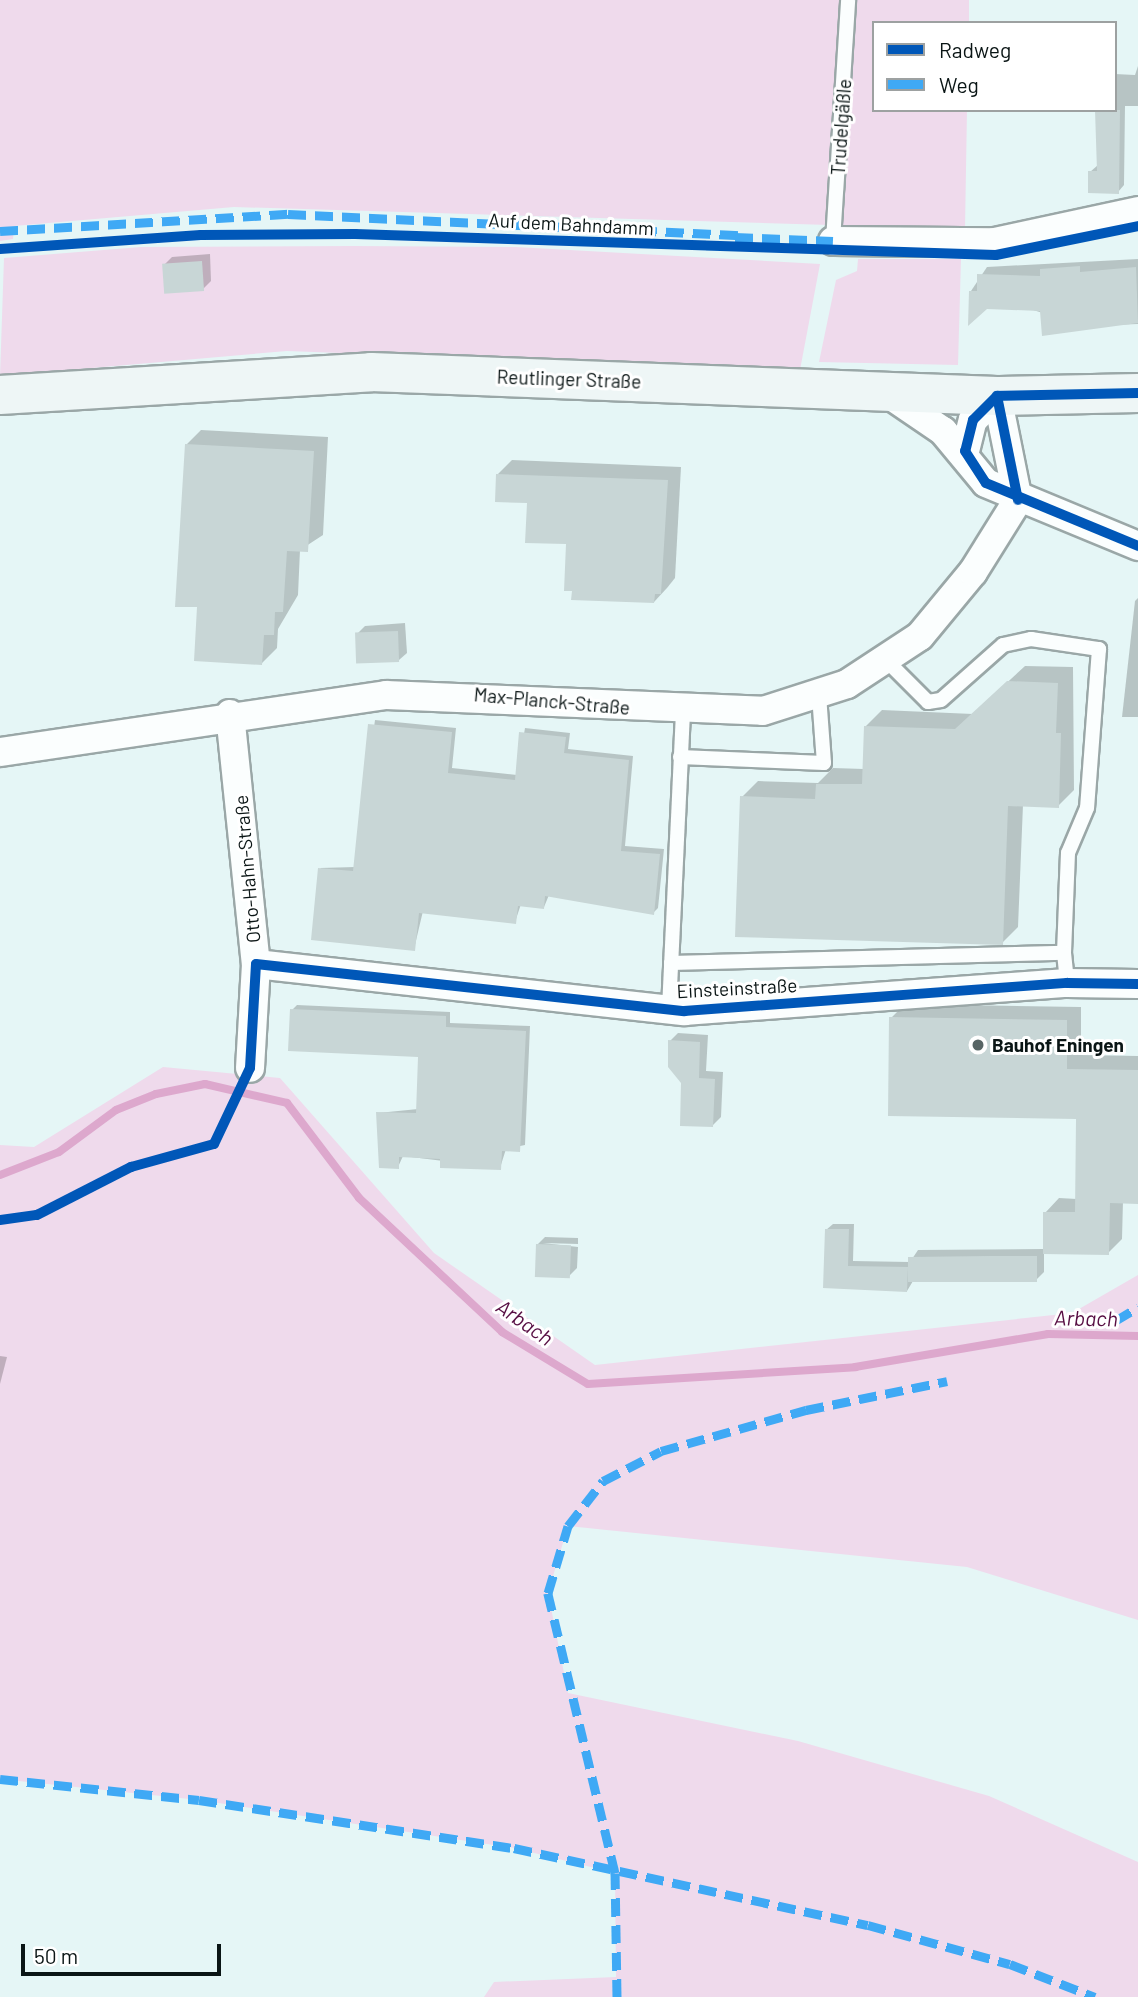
<!DOCTYPE html>
<meta charset="utf-8">
<style>
body{margin:0}
#map{position:relative;width:1138px;height:1997px;overflow:hidden;background:#e5f6f6;font-family:Barlow,sans-serif}
div>[style]{position:absolute}
[style*='--x']{left:calc(var(--x)*1px);top:calc(var(--y)*1px);width:calc(var(--w)*1px);rotate:calc(var(--a)*1deg)}
.green>*{inset:0;background:#efdaec}
.shadow>*{inset:0;background:#0003}
.stream>*{height:8px;margin:-4px;padding:0 4px;transform-origin:4px;border-radius:4px;background:#dda8cd}
.building>*{inset:0;background:#c8d6d6;transform-origin:0 0}
.roads{filter:drop-shadow(2px 0 #9aa7a7) drop-shadow(-2px 0 #9aa7a7) drop-shadow(0 2px #9aa7a7) drop-shadow(0 -2px #9aa7a7)}
.service>*{height:14px;margin:-7px;padding:0 7px;transform-origin:7px;border-radius:7px;background:#fbfefe}
.minor>*{height:28px;margin:-14px;padding:0 14px;transform-origin:14px;border-radius:14px;background:#fbfefe}
.secondary>*{height:38px;margin:-19px;padding:0 19px;transform-origin:19px;border-radius:19px;background:#eef6f6}
.quiet>*{height:9px;margin-top:-4.5px;transform-origin:0;background:repeating-linear-gradient(90deg,#3fa9f5 0 18px,transparent 0 27px)}
.cycleway>*{height:10px;margin:-5px;padding:0 5px;transform-origin:5px;border-radius:5px;background:#0057b8}
.dots>*{width:19px;height:19px;translate:-50% -50%;box-sizing:border-box;border:4px solid #fff;border-radius:50%}
span{translate:-50% -50%;white-space:nowrap;text-align:center;line-height:1.15;-webkit-text-stroke:6px #fff;paint-order:stroke}
.street-label{font-size:19px;color:#0a1515}
.poi-label{font-size:19px;color:#0a1515;font-weight:700}
.left{translate:0 -50%;text-align:left}
.water-label{font-size:21px;color:#570e43;font-style:italic}
.legend{position:absolute;left:872px;top:21px;width:245px;height:91px;box-sizing:border-box;background:#fff;border:2px solid #9da1a1;margin:0;padding:9px 12px;list-style:none;font-size:21px;color:#0a1515}
.legend li{display:flex;align-items:center;gap:14px;height:35px}
.legend b{width:35px;border:2px solid #9da1a1}
.scale{position:absolute;left:21px;top:1944px;width:200px;height:32px;box-sizing:border-box;border:4px solid #0a1515;border-top:0;padding-left:9px;font-size:21px;line-height:24px;white-space:nowrap;color:#0a1515;-webkit-text-stroke:5px #fff;paint-order:stroke}
</style>
<div id="map">
<div class="green">
<i style="clip-path:polygon(0 0,969px 0,969px 23px,874px 23px,874px 110px,967px 110px,965px 229px,234px 207px,14px 226px,13px 239px,0 241px)"></i>
<i style="clip-path:polygon(353px 246px,516px 247px,820px 264px,800px 370px,287px 351px,0 376px,4px 258px,141px 247px)"></i>
<i style="clip-path:polygon(858px 259px,961px 259px,958px 365px,819px 362px,836px 280px,857px 271px)"></i>
<i style="clip-path:polygon(163px 1067px,280px 1078px,434px 1253px,595px 1365px,1072px 1313px,1138px 1275px,1138px 1620px,967px 1567px,568px 1526px,548px 1593px,568px 1693px,798px 1741px,989px 1796px,1138px 1862px,1138px 1997px,484px 1997px,494px 1982px,616px 1977px,615px 1873px,514px 1848px,199px 1800px,0 1779px,0 1145px,34px 1147px)"></i>
</div>
<div class="shadow">
<i style="clip-path:polygon(1138px 66px,1138px 106px,1125px 106px,1124px 185px,1118px 192px,1090px 172px,1098px 165px,1115px 110px,1115px 74px,1135px 75px)"></i>
<i style="clip-path:polygon(210px 254px,211px 281px,203px 289px,164px 265px,172px 257px)"></i>
<i style="clip-path:polygon(1138px 259px,1138px 324px,1085px 326px,971px 291px,987px 267px)"></i>
<i style="clip-path:polygon(201px 430px,328px 437px,323px 535px,300px 550px,298px 595px,278px 629px,277px 648px,262px 663px,199px 606px,186px 445px)"></i>
<i style="clip-path:polygon(512px 460px,681px 467px,675px 578px,667px 588px,654px 602px,568px 542px,498px 474px)"></i>
<i style="clip-path:polygon(1138px 598px,1138px 717px,1122px 717px,1135px 601px)"></i>
<i style="clip-path:polygon(405px 623px,407px 653px,399px 660px,357px 634px,365px 626px)"></i>
<i style="clip-path:polygon(1025px 666px,1073px 667px,1074px 790px,1058px 806px,1023px 805px,1018px 927px,1002px 943px,742px 797px,758px 781px,818px 783px,833px 768px,864px 769px,866px 726px,882px 710px,973px 714px)"></i>
<i style="clip-path:polygon(375px 720px,456px 728px,452px 768px,517px 775px,525px 728px,570px 733px,568px 749px,633px 756px,625px 846px,664px 849px,658px 908px,653px 913px,549px 895px,544px 907px,521px 904px,515px 922px,423px 911px,414px 949px,320px 868px,355px 867px)"></i>
<i style="clip-path:polygon(905px 1004px,1081px 1007px,1081px 1055px,1138px 1056px,1138px 1202px,1123px 1201px,1122px 1239px,1108px 1253px,1044px 1253px,1044px 1272px,1036px 1280px,913px 1281px,907px 1291px,825px 1287px,826px 1230px,833px 1224px,854px 1224px,853px 1261px,910px 1262px,918px 1250px,1044px 1249px,1045px 1213px,1059px 1198px,1077px 1199px,1078px 1117px,891px 1018px)"></i>
<i style="clip-path:polygon(297px 1005px,450px 1012px,450px 1023px,530px 1026px,525px 1145px,506px 1149px,500px 1168px,403px 1156px,398px 1167px,378px 1113px,418px 1109px,420px 1055px,292px 1010px)"></i>
<i style="clip-path:polygon(678px 1033px,708px 1035px,706px 1071px,723px 1072px,721px 1117px,713px 1125px,683px 1082px,670px 1041px)"></i>
<i style="clip-path:polygon(545px 1237px,578px 1238px,578px 1244px,543px 1243px,578px 1247px,577px 1268px,569px 1276px,537px 1245px)"></i>
<i style="clip-path:polygon(0 1356px,7px 1357px,0 1384px)"></i>
</div>
<div class="stream">
<i style="--x:0;--y:1175;--w:63;--a:-21.3"></i>
<i style="--x:59;--y:1152;--w:71;--a:-36.4"></i>
<i style="--x:116;--y:1110;--w:43;--a:-21.8"></i>
<i style="--x:156;--y:1094;--w:50;--a:-11.5"></i>
<i style="--x:205;--y:1084;--w:84;--a:13"></i>
<i style="--x:287;--y:1103;--w:119;--a:52.8"></i>
<i style="--x:359;--y:1198;--w:196;--a:43.1"></i>
<i style="--x:502;--y:1332;--w:100;--a:31.2"></i>
<i style="--x:588;--y:1384;--w:268;--a:-3.6"></i>
<i style="--x:855;--y:1367;--w:196;--a:-9.7"></i>
<i style="--x:1048;--y:1334;--w:90;--a:1.3"></i>
</div>
<div class="building">
<i style="clip-path:polygon(1095px 110px,1120px 110px,1119px 194px,1088px 193px,1088px 171px,1097px 171px)"></i>
<i style="left:202px;top:261px;width:30px;height:40px;rotate:86deg"></i>
<i style="clip-path:polygon(1080px 266px,1080px 272px,1136px 267px,1138px 323px,1042px 336px,1040px 311px,987px 309px,968px 326px,969px 291px,977px 291px,977px 274px,1040px 276px,1040px 269px)"></i>
<i style="clip-path:polygon(185px 444px,314px 451px,308px 552px,287px 551px,283px 612px,275px 612px,274px 635px,264px 635px,262px 665px,194px 661px,197px 607px,175px 607px)"></i>
<i style="clip-path:polygon(496px 474px,668px 480px,661px 594px,655px 594px,654px 603px,571px 600px,572px 591px,564px 591px,566px 544px,525px 543px,527px 503px,495px 502px)"></i>
<i style="left:398px;top:631px;width:31px;height:43px;rotate:88deg"></i>
<i style="clip-path:polygon(1007px 681px,1058px 683px,1056px 733px,1061px 733px,1059px 808px,1008px 806px,1003px 945px,735px 937px,740px 796px,815px 799px,816px 784px,862px 784px,864px 726px,955px 729px)"></i>
<i style="clip-path:polygon(368px 724px,452px 732px,448px 773px,515px 780px,519px 732px,566px 737px,564px 753px,629px 760px,621px 851px,660px 854px,654px 915px,545px 896px,544px 909px,518px 906px,516px 924px,419px 913px,415px 951px,311px 940px,318px 868px,353px 871px)"></i>
<i style="clip-path:polygon(290px 1009px,446px 1016px,446px 1027px,526px 1031px,520px 1152px,502px 1151px,501px 1170px,440px 1168px,440px 1159px,399px 1157px,399px 1169px,379px 1168px,376px 1112px,416px 1113px,418px 1057px,288px 1051px)"></i>
<i style="clip-path:polygon(889px 1017px,1067px 1020px,1067px 1069px,1138px 1070px,1138px 1204px,1110px 1203px,1109px 1255px,1043px 1254px,1043px 1212px,1075px 1212px,1076px 1119px,888px 1116px)"></i>
<i style="clip-path:polygon(668px 1040px,700px 1042px,699px 1078px,715px 1079px,713px 1127px,680px 1126px,681px 1083px,668px 1067px)"></i>
<i style="clip-path:polygon(825px 1229px,849px 1229px,848px 1266px,908px 1267px,907px 1292px,823px 1288px)"></i>
<i style="left:536px;top:1244px;width:35px;height:33px;rotate:2deg"></i>
<i style="clip-path:polygon(990px 1256px,1037px 1256px,1037px 1282px,908px 1282px,908px 1257px)"></i>
</div>
<div class="roads">
<div class="service">
<i style="--x:833;--y:241;--w:241;--a:-86.4"></i>
<i style="--x:887;--y:661;--w:58;--a:45"></i>
<i style="--x:928;--y:702;--w:13;--a:-9"></i>
<i style="--x:941;--y:700;--w:83;--a:-41.6"></i>
<i style="--x:1003;--y:645;--w:29;--a:-12"></i>
<i style="--x:1031;--y:639;--w:69;--a:8.4"></i>
<i style="--x:1099;--y:649;--w:159;--a:94.3"></i>
<i style="--x:1087;--y:808;--w:49;--a:112.9"></i>
<i style="--x:1068;--y:853;--w:100;--a:92.3"></i>
<i style="--x:680;--y:757;--w:144;--a:2.4"></i>
<i style="--x:824;--y:763;--w:68;--a:-94.2"></i>
<i style="--x:671;--y:963;--w:393;--a:-1.5"></i>
<i style="--x:1064;--y:953;--w:30;--a:84"></i>
<i style="--x:669;--y:1009;--w:297;--a:-87.3"></i>
</div>
<div class="minor">
<i style="--x:833;--y:241;--w:162;--a:0.4"></i>
<i style="--x:995;--y:242;--w:146;--a:-12.2"></i>
<i style="--x:887;--y:393;--w:68;--a:34.2"></i>
<i style="--x:943;--y:431;--w:67;--a:50.4"></i>
<i style="--x:986;--y:483;--w:165;--a:22.5"></i>
<i style="--x:997;--y:396;--w:106;--a:78.6"></i>
<i style="--x:965;--y:451;--w:32;--a:-76"></i>
<i style="--x:973;--y:420;--w:34;--a:-45"></i>
<i style="--x:230;--y:714;--w:251;--a:84.1"></i>
<i style="--x:256;--y:964;--w:104;--a:93.3"></i>
<i style="--x:0;--y:752;--w:390;--a:-8.4"></i>
<i style="--x:386;--y:695;--w:377;--a:2.4"></i>
<i style="--x:763;--y:711;--w:88;--a:-17.8"></i>
<i style="--x:847;--y:684;--w:87;--a:-33.3"></i>
<i style="--x:920;--y:636;--w:83;--a:-50.4"></i>
<i style="--x:973;--y:572;--w:85;--a:-58"></i>
<i style="--x:256;--y:964;--w:431;--a:6.3"></i>
<i style="--x:684;--y:1011;--w:384;--a:-4.2"></i>
<i style="--x:1067;--y:983;--w:71;--a:0.8"></i>
</div>
<div class="secondary">
<i style="--x:0;--y:395;--w:372;--a:-3.5"></i>
<i style="--x:371;--y:372;--w:626;--a:2.2"></i>
<i style="--x:997;--y:396;--w:141;--a:-1.2"></i>
</div>
</div>
<div class="quiet">
<i style="--x:0;--y:231;--w:289;--a:-3.4"></i>
<i style="--x:288;--y:214;--w:453;--a:2.7"></i>
<i style="--x:735;--y:237;--w:98;--a:2.3"></i>
<i style="--x:1115;--y:1321;--w:27;--a:-31"></i>
<i style="--x:0;--y:1779;--w:200;--a:6"></i>
<i style="--x:199;--y:1800;--w:319;--a:8.7"></i>
<i style="--x:514;--y:1848;--w:362;--a:12.3"></i>
<i style="--x:868;--y:1925;--w:147;--a:15.4"></i>
<i style="--x:1010;--y:1964;--w:91;--a:21.2"></i>
<i style="--x:617;--y:1997;--w:124;--a:-90.9"></i>
<i style="--x:615;--y:1873;--w:288;--a:-103.5"></i>
<i style="--x:548;--y:1593;--w:70;--a:-73.4"></i>
<i style="--x:568;--y:1526;--w:57;--a:-52.1"></i>
<i style="--x:603;--y:1481;--w:65;--a:-27.3"></i>
<i style="--x:661;--y:1451;--w:151;--a:-15.8"></i>
<i style="--x:806;--y:1410;--w:144;--a:-11.6"></i>
</div>
<div class="cycleway">
<i style="--x:0;--y:249;--w:201;--a:-4"></i>
<i style="--x:201;--y:235;--w:154;--a:-0.4"></i>
<i style="--x:355;--y:234;--w:641;--a:1.88"></i>
<i style="--x:996;--y:255;--w:145;--a:-11.5"></i>
<i style="--x:997;--y:396;--w:34;--a:135"></i>
<i style="--x:973;--y:420;--w:32;--a:104"></i>
<i style="--x:965;--y:451;--w:38;--a:57"></i>
<i style="--x:986;--y:483;--w:165;--a:22.5"></i>
<i style="--x:997;--y:396;--w:141;--a:-1.2"></i>
<i style="--x:997;--y:396;--w:106;--a:78.6"></i>
<i style="--x:0;--y:1220;--w:37;--a:-8"></i>
<i style="--x:37;--y:1215;--w:106;--a:-27.1"></i>
<i style="--x:131;--y:1167;--w:86;--a:-15.5"></i>
<i style="--x:214;--y:1144;--w:84;--a:-64.7"></i>
<i style="--x:250;--y:1068;--w:104;--a:-86.7"></i>
<i style="--x:256;--y:964;--w:431;--a:6.3"></i>
<i style="--x:684;--y:1011;--w:384;--a:-4.2"></i>
<i style="--x:1067;--y:983;--w:71;--a:0.8"></i>
</div>
<div class="dots">
<i style="left:978px;top:1045px;background:#576464"></i>
</div>
<div class="street-label">
<span style="left:841px;top:127px;rotate:-86deg">Trudelgäßle</span>
<span style="left:571px;top:224px;rotate:3deg">Auf dem Bahndamm</span>
<span style="left:569px;top:379px;rotate:2deg">Reutlinger Straße</span>
<span style="left:552px;top:701px;rotate:5deg">Max-Planck-Straße</span>
<span style="left:247px;top:869px;rotate:-95deg">Otto-Hahn-Straße</span>
<span style="left:737px;top:988px;rotate:-3deg">Einsteinstraße</span>
</div>
<div class="poi-label">
<span class="left" style="left:992px;top:1045px">Bauhof Eningen</span>
</div>
<div class="water-label">
<span style="left:1086px;top:1318px;rotate:1deg">Arbach</span>
<span style="left:525px;top:1322px;rotate:35deg">Arbach</span>
</div>
<ul class="legend">
<li><b style="height:9px;background:#0057b8"></b>Radweg</li>
<li><b style="height:9px;background:#3fa9f5"></b>Weg</li>
</ul>
<div class="scale">50 m</div>
</div>
